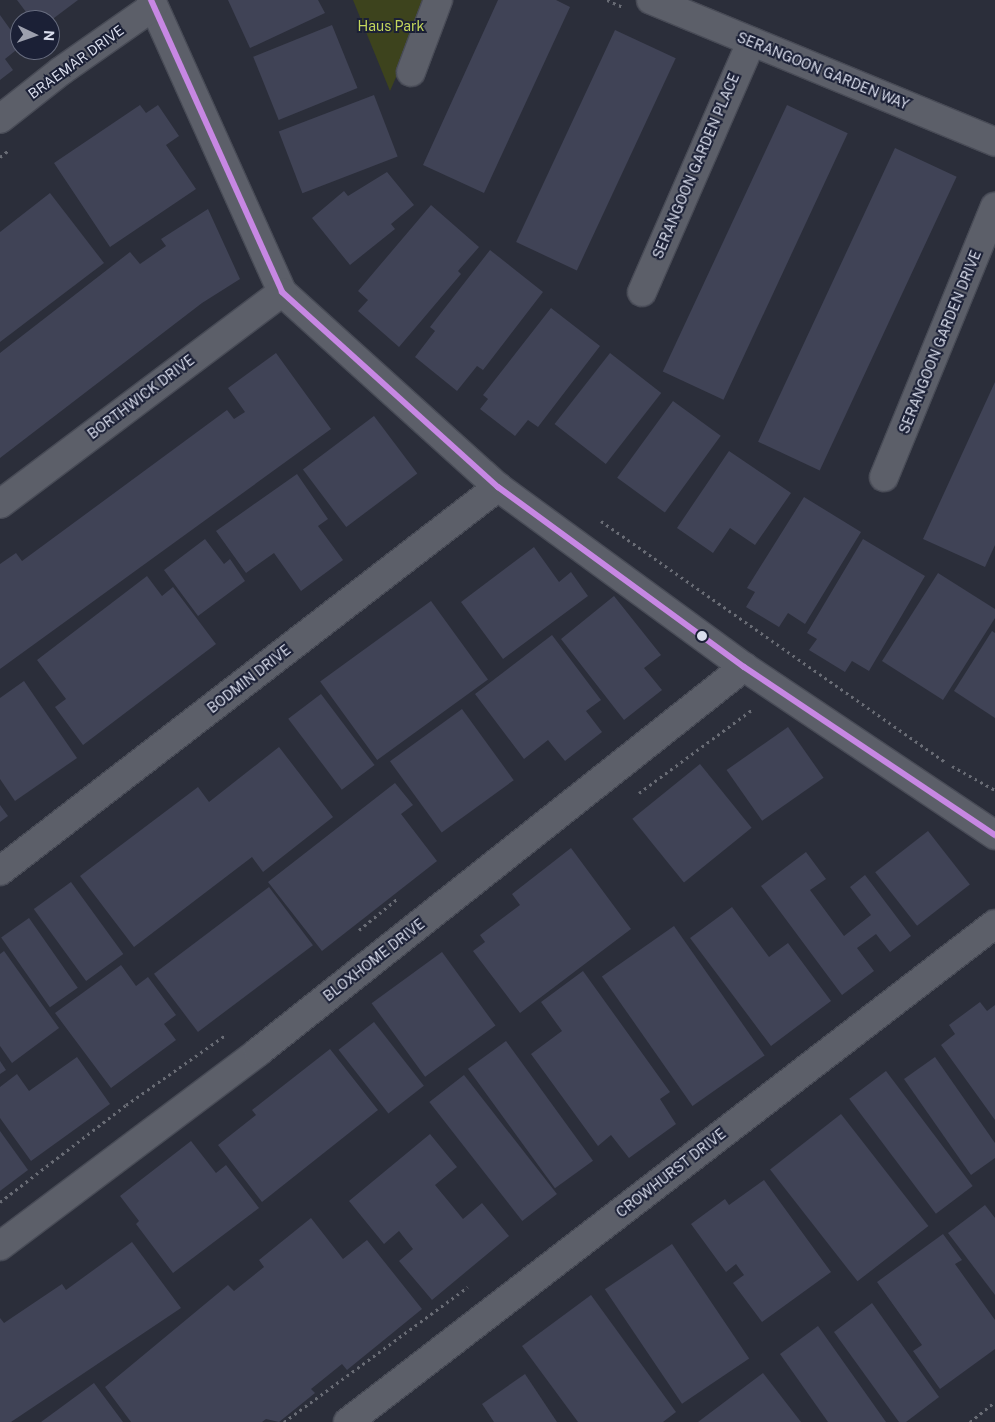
<!DOCTYPE html>
<style>
body{margin:0}
#map{position:relative;width:995px;height:1422px;overflow:hidden;background:#2b2e3a;font-family:"Public Sans",sans-serif}
div>[style]{position:absolute}
[style*='--x']{left:calc(var(--x)*1px);top:calc(var(--y)*1px);width:calc(var(--w)*1px);rotate:calc(var(--a)*1deg)}
.green>*{inset:0;background:#3d431d}
.building>*{inset:0;background:#404356;transform-origin:0 0}
.path>*{height:3px;margin-top:-1.5px;transform-origin:0;background:repeating-linear-gradient(90deg,#696c75 0 2.5px,transparent 0 6.5px)}
.roads{filter:drop-shadow(1px 0 #484b56) drop-shadow(-1px 0 #484b56) drop-shadow(0 1px #484b56) drop-shadow(0 -1px #484b56)}
.minor>*{height:28px;margin:-14px;padding:0 14px;transform-origin:14px;border-radius:14px;background:#5c5f69}
.bus-1>*{height:6px;margin:-3px;padding:0 3px;transform-origin:3px;border-radius:3px;background:#c787e3}
.dots>*{width:14px;height:14px;translate:-50% -50%;box-sizing:border-box;border:2px solid #1b2036;border-radius:50%}
span{translate:-50% -50%;white-space:nowrap;text-align:center;line-height:1.15;-webkit-text-stroke:4px #1b2036;paint-order:stroke}
.park-label{font-size:14px;color:#c4d65c}
.street-label{font-size:14px;color:#dadeed}
.north{position:absolute;left:10px;top:10px;width:50px;height:50px;box-sizing:border-box;background:#1b2036;border:1px solid #676c7f;border-radius:50%;rotate:93deg;font-size:14px;font-weight:700;line-height:20px;text-align:center;color:#dadeed}
.north::after{content:'';display:block;margin:auto;width:18px;height:22px;background:#9da0ae;clip-path:polygon(50% 0,100% 100%,50% 72%,0 100%)}
</style>
<div id="map">
<div class="green">
<i style="clip-path:polygon(353px 0,430px 0,390px 91px)"></i>
</div>
<div class="building">
<i style="clip-path:polygon(17px 0,78px 0,50px 21px,32px 20px)"></i>
<i style="clip-path:polygon(228px 0,318px 0,325px 13px,250px 48px)"></i>
<i style="clip-path:polygon(498px 0,556px 0,570px 7px,484px 193px,423px 165px)"></i>
<i style="clip-path:polygon(0 15px,20px 43px,20px 47px,5px 59px,13px 70px,0 80px)"></i>
<i style="left:332px;top:25px;width:68px;height:85px;rotate:68deg"></i>
<i style="left:615px;top:30px;width:67px;height:234px;rotate:25deg"></i>
<i style="left:374px;top:95px;width:66px;height:102px;rotate:69deg"></i>
<i style="clip-path:polygon(140px 105px,146px 113px,158px 105px,179px 136px,166px 145px,196px 189px,110px 247px,54px 163px)"></i>
<i style="left:787px;top:105px;width:67px;height:294px;rotate:25deg"></i>
<i style="left:895px;top:148px;width:68px;height:324px;rotate:25deg"></i>
<i style="clip-path:polygon(387px 172px,414px 205px,391px 224px,395px 229px,350px 265px,312px 218px,344px 191px,348px 196px)"></i>
<i style="clip-path:polygon(50px 193px,104px 263px,0 342px,0 232px)"></i>
<i style="clip-path:polygon(431px 205px,479px 247px,458px 271px,461px 274px,399px 347px,358px 311px,368px 300px,358px 291px)"></i>
<i style="clip-path:polygon(208px 209px,240px 279px,202px 303px,0 458px,0 353px,130px 252px,140px 264px,166px 246px,161px 239px)"></i>
<i style="clip-path:polygon(490px 250px,543px 292px,483px 370px,477px 366px,457px 391px,415px 357px,435px 331px,430px 327px)"></i>
<i style="clip-path:polygon(551px 308px,600px 346px,538px 427px,528px 420px,515px 436px,480px 409px,488px 399px,483px 395px)"></i>
<i style="clip-path:polygon(276px 353px,331px 429px,0 669px,0 564px,16px 553px,22px 561px,227px 410px,234px 419px,245px 412px,228px 388px)"></i>
<i style="left:610px;top:353px;width:65px;height:90px;rotate:38deg"></i>
<i style="clip-path:polygon(995px 382px,995px 545px,985px 567px,923px 539px)"></i>
<i style="left:673px;top:401px;width:59px;height:95px;rotate:36deg"></i>
<i style="left:374px;top:416px;width:72px;height:89px;rotate:53deg"></i>
<i style="clip-path:polygon(729px 451px,791px 493px,755px 545px,730px 528px,713px 553px,677px 528px)"></i>
<i style="clip-path:polygon(297px 474px,328px 519px,318px 526px,343px 560px,301px 591px,274px 553px,246px 573px,216px 531px)"></i>
<i style="clip-path:polygon(804px 497px,861px 532px,805px 624px,788px 613px,779px 627px,746px 607px,755px 592px,747px 588px)"></i>
<i style="clip-path:polygon(205px 539px,224px 564px,230px 559px,245px 581px,198px 616px,164px 570px)"></i>
<i style="clip-path:polygon(863px 539px,925px 576px,869px 671px,852px 661px,845px 672px,809px 650px,817px 639px,807px 633px)"></i>
<i style="clip-path:polygon(534px 547px,559px 582px,571px 572px,588px 596px,503px 659px,461px 602px)"></i>
<i style="clip-path:polygon(938px 573px,995px 609px,995px 618px,943px 700px,882px 661px)"></i>
<i style="clip-path:polygon(147px 576px,162px 596px,173px 587px,216px 644px,83px 745px,55px 707px,66px 699px,37px 660px)"></i>
<i style="clip-path:polygon(614px 596px,661px 655px,644px 668px,662px 690px,624px 720px,561px 639px)"></i>
<i style="left:431px;top:601px;width:97px;height:137px;rotate:54deg"></i>
<i style="clip-path:polygon(992px 631px,995px 633px,995px 718px,954px 691px)"></i>
<i style="clip-path:polygon(552px 635px,601px 700px,586px 711px,602px 732px,565px 761px,548px 740px,524px 759px,475px 694px)"></i>
<i style="clip-path:polygon(24px 681px,77px 758px,15px 801px,0 779px,0 698px)"></i>
<i style="left:321px;top:694px;width:89px;height:41px;rotate:53deg"></i>
<i style="left:462px;top:709px;width:88px;height:89px;rotate:54deg"></i>
<i style="left:788px;top:727px;width:62px;height:75px;rotate:55deg"></i>
<i style="clip-path:polygon(279px 747px,333px 817px,263px 872px,252px 857px,134px 947px,80px 876px,198px 787px,209px 802px)"></i>
<i style="left:700px;top:764px;width:82px;height:87px;rotate:51deg"></i>
<i style="clip-path:polygon(395px 783px,413px 805px,401px 814px,437px 861px,322px 951px,268px 882px)"></i>
<i style="clip-path:polygon(0 805px,8px 816px,0 822px)"></i>
<i style="left:928px;top:831px;width:68px;height:67px;rotate:52deg"></i>
<i style="clip-path:polygon(571px 848px,631px 929px,520px 1013px,473px 951px,485px 942px,480px 935px,520px 905px,512px 894px)"></i>
<i style="clip-path:polygon(806px 852px,826px 879px,810px 890px,844px 936px,871px 915px,850px 887px,865px 875px,911px 936px,890px 952px,876px 934px,857px 948px,874px 971px,842px 995px,761px 886px)"></i>
<i style="left:71px;top:882px;width:89px;height:46px;rotate:54deg"></i>
<i style="left:269px;top:887px;width:73px;height:144px;rotate:53deg"></i>
<i style="clip-path:polygon(732px 907px,769px 957px,788px 943px,831px 1001px,771px 1046px,690px 938px)"></i>
<i style="left:29px;top:918px;width:85px;height:34px;rotate:55deg"></i>
<i style="left:674px;top:926px;width:158px;height:88px;rotate:55deg"></i>
<i style="clip-path:polygon(4px 951px,59px 1028px,12px 1063px,0 1046px,0 954px)"></i>
<i style="left:442px;top:952px;width:91px;height:87px;rotate:54deg"></i>
<i style="clip-path:polygon(121px 965px,136px 986px,148px 977px,176px 1015px,164px 1024px,176px 1040px,111px 1088px,55px 1013px)"></i>
<i style="clip-path:polygon(583px 971px,670px 1092px,660px 1099px,676px 1124px,629px 1158px,611px 1135px,598px 1146px,531px 1054px,562px 1031px,541px 1002px)"></i>
<i style="clip-path:polygon(980px 1002px,987px 1011px,995px 1005px,995px 1120px,941px 1045px,955px 1034px,949px 1025px)"></i>
<i style="left:374px;top:1022px;width:81px;height:45px;rotate:52deg"></i>
<i style="left:506px;top:1041px;width:148px;height:47px;rotate:54deg"></i>
<i style="clip-path:polygon(330px 1049px,378px 1110px,262px 1202px,218px 1145px,256px 1115px,252px 1110px)"></i>
<i style="clip-path:polygon(77px 1057px,110px 1104px,31px 1161px,0 1118px,0 1087px,17px 1074px,29px 1091px)"></i>
<i style="clip-path:polygon(935px 1057px,995px 1143px,995px 1158px,971px 1175px,904px 1079px)"></i>
<i style="clip-path:polygon(0 1061px,6px 1070px,0 1074px)"></i>
<i style="left:886px;top:1071px;width:144px;height:46px;rotate:53deg"></i>
<i style="left:464px;top:1075px;width:151px;height:44px;rotate:52deg"></i>
<i style="left:841px;top:1114px;width:142px;height:90px;rotate:52deg"></i>
<i style="clip-path:polygon(0 1131px,28px 1170px,0 1191px)"></i>
<i style="clip-path:polygon(430px 1134px,457px 1167px,435px 1185px,463px 1219px,482px 1203px,509px 1236px,432px 1300px,399px 1261px,413px 1249px,399px 1231px,384px 1244px,349px 1201px)"></i>
<i style="clip-path:polygon(191px 1141px,216px 1173px,226px 1165px,259px 1208px,173px 1273px,136px 1224px,139px 1221px,120px 1196px)"></i>
<i style="clip-path:polygon(764px 1180px,831px 1272px,762px 1322px,733px 1283px,744px 1275px,736px 1264px,726px 1272px,691px 1224px,725px 1199px,729px 1205px)"></i>
<i style="clip-path:polygon(985px 1205px,995px 1218px,995px 1295px,948px 1233px)"></i>
<i style="clip-path:polygon(311px 1218px,343px 1259px,367px 1240px,422px 1309px,347px 1370px,342px 1364px,311px 1389px,315px 1393px,279px 1422px,266px 1419px,262px 1422px,131px 1422px,105px 1387px,228px 1285px,234px 1291px,264px 1267px,259px 1260px)"></i>
<i style="clip-path:polygon(943px 1234px,962px 1260px,955px 1264px,995px 1320px,995px 1349px,940px 1389px,913px 1351px,922px 1345px,877px 1282px)"></i>
<i style="clip-path:polygon(132px 1242px,181px 1308px,11px 1422px,0 1422px,0 1318px,4px 1323px,62px 1284px,66px 1290px)"></i>
<i style="left:672px;top:1244px;width:138px;height:81px;rotate:56deg"></i>
<i style="clip-path:polygon(591px 1295px,676px 1412px,663px 1422px,578px 1422px,522px 1346px)"></i>
<i style="clip-path:polygon(872px 1303px,939px 1397px,906px 1422px,899px 1422px,834px 1332px)"></i>
<i style="clip-path:polygon(818px 1326px,886px 1422px,828px 1422px,780px 1354px)"></i>
<i style="clip-path:polygon(763px 1373px,801px 1422px,698px 1422px)"></i>
<i style="clip-path:polygon(525px 1374px,557px 1422px,494px 1422px,482px 1404px)"></i>
<i style="clip-path:polygon(94px 1383px,123px 1422px,41px 1422px,56px 1411px)"></i>
</div>
<div class="path">
<i style="--x:607;--y:0;--w:17;--a:24"></i>
<i style="--x:0;--y:157;--w:11;--a:-38"></i>
<i style="--x:601;--y:521;--w:422;--a:35"></i>
<i style="--x:952;--y:766;--w:49;--a:29.2"></i>
<i style="--x:639;--y:793;--w:142;--a:-36.4"></i>
<i style="--x:359;--y:930;--w:49;--a:-39.2"></i>
<i style="--x:0;--y:1202;--w:159;--a:-37.6"></i>
<i style="--x:126;--y:1105;--w:123;--a:-35.1"></i>
<i style="--x:284;--y:1422;--w:228;--a:-36.3"></i>
<i style="--x:970;--y:1422;--w:32;--a:-39"></i>
</div>
<div class="roads">
<div class="minor">
<i style="--x:151;--y:0;--w:320;--a:65.8"></i>
<i style="--x:282;--y:292;--w:291;--a:42.1"></i>
<i style="--x:498;--y:487;--w:305;--a:36.2"></i>
<i style="--x:744;--y:667;--w:302;--a:33.8"></i>
<i style="--x:651;--y:0;--w:372;--a:22.4"></i>
<i style="--x:411;--y:72;--w:77;--a:-69.4"></i>
<i style="--x:0;--y:119;--w:78;--a:-38.2"></i>
<i style="--x:61;--y:71;--w:113;--a:-35"></i>
<i style="--x:642;--y:292;--w:273;--a:-66.4"></i>
<i style="--x:884;--y:477;--w:292;--a:-67.7"></i>
<i style="--x:0;--y:504;--w:353;--a:-36.9"></i>
<i style="--x:0;--y:871;--w:629;--a:-37.64"></i>
<i style="--x:0;--y:1246;--w:323;--a:-36.9"></i>
<i style="--x:258;--y:1052;--w:620;--a:-38.39"></i>
<i style="--x:348;--y:1422;--w:816;--a:-37.59"></i>
</div>
</div>
<div class="bus-1">
<i style="--x:151;--y:0;--w:320;--a:65.8"></i>
<i style="--x:282;--y:292;--w:291;--a:42.1"></i>
<i style="--x:498;--y:487;--w:305;--a:36.2"></i>
<i style="--x:744;--y:667;--w:302;--a:33.8"></i>
</div>
<div class="dots">
<i style="left:702px;top:636px;background:#dadeed"></i>
</div>
<div class="park-label">
<span style="left:391px;top:26px">Haus Park</span>
</div>
<div class="street-label">
<span style="left:76px;top:62px;rotate:-36deg">BRAEMAR DRIVE</span>
<span style="left:823px;top:71px;rotate:22deg">SERANGOON GARDEN WAY</span>
<span style="left:696px;top:166px;rotate:-67deg">SERANGOON GARDEN PLACE</span>
<span style="left:940px;top:342px;rotate:-68deg">SERANGOON GARDEN DRIVE</span>
<span style="left:141px;top:397px;rotate:-37deg">BORTHWICK DRIVE</span>
<span style="left:249px;top:679px;rotate:-38deg">BODMIN DRIVE</span>
<span style="left:374px;top:960px;rotate:-38deg">BLOXHOME DRIVE</span>
<span style="left:671px;top:1173px;rotate:-38deg">CROWHURST DRIVE</span>
</div>
<div class="north">N</div>
</div>
